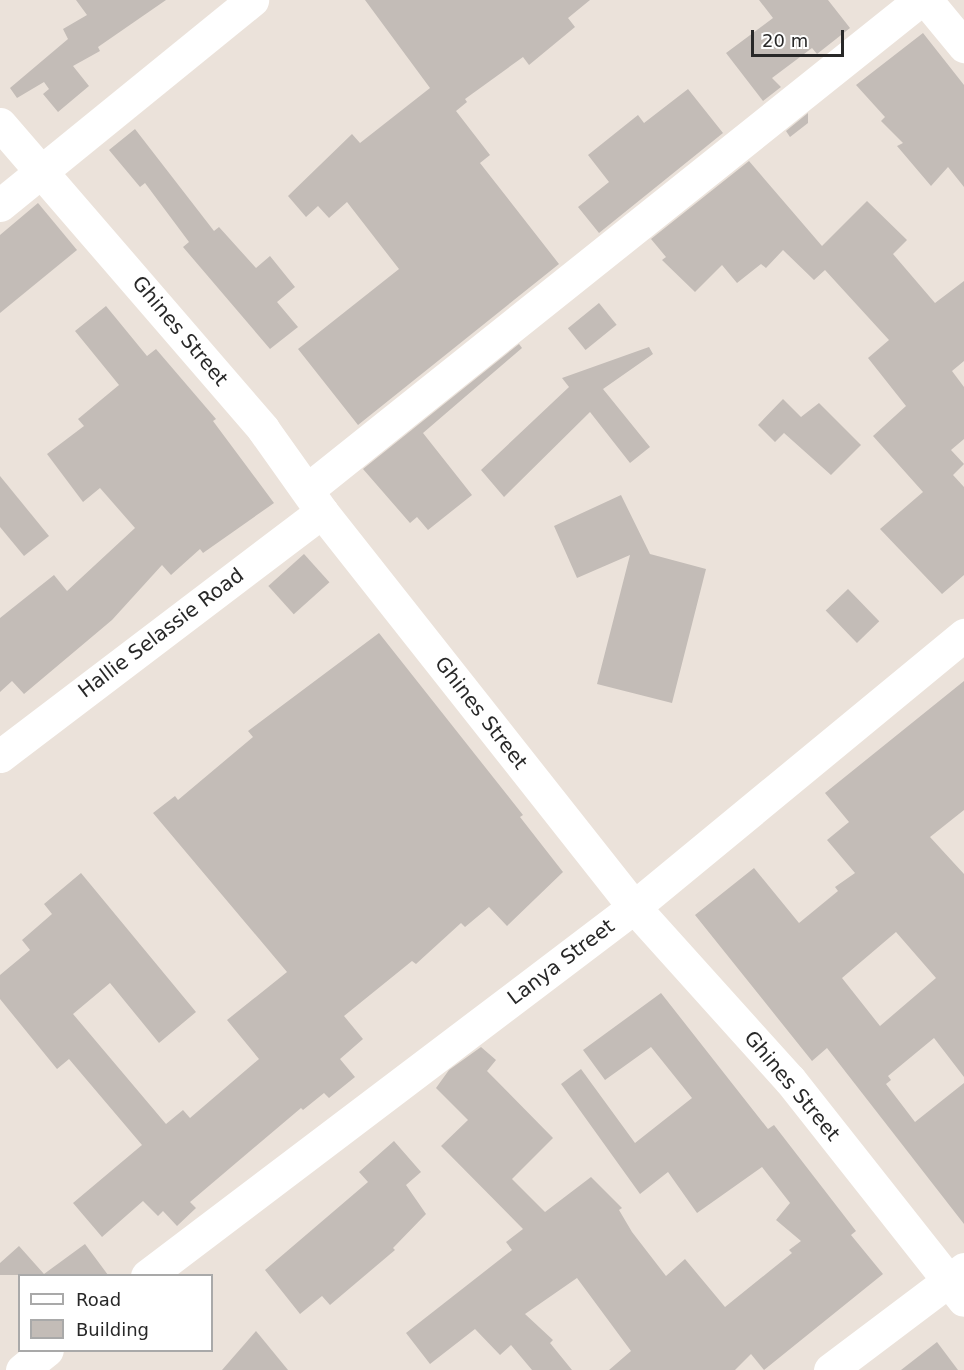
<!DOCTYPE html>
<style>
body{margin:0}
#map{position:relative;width:964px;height:1370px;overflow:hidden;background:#ebe2da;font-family:"DejaVu Sans",sans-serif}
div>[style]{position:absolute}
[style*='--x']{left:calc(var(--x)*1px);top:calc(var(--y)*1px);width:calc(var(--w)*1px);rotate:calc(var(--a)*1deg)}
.building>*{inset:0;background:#c3bcb7;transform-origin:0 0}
.street>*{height:33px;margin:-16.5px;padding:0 16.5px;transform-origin:16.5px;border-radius:16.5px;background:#fff}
span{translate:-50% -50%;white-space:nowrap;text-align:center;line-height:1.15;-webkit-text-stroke:6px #fff;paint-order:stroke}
.street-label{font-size:20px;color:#282828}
.legend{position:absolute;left:18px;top:1274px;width:195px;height:78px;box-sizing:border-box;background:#fff;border:2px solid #a9a9a9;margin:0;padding:8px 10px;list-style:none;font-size:18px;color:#282828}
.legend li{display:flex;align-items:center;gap:12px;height:30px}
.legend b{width:30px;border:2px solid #a9a9a9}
.scale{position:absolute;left:751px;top:30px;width:93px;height:27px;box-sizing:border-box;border:3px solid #282828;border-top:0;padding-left:8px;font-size:18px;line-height:21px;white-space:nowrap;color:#282828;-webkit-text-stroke:4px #fff;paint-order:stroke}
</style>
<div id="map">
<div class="building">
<i style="clip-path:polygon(76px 0,166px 0,98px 47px,100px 51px,73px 66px,89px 86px,58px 112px,43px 94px,49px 89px,44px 82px,17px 98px,10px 88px,68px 39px,63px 29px,87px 15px)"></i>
<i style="clip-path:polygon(365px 0,590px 0,568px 18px,575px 27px,529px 65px,523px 57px,465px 99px,467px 102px,456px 111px,490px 155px,480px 163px,559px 264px,358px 425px,298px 349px,399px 269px,347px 202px,329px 218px,318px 206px,306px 217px,288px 196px,352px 134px,360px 143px,430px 88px)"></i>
<i style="clip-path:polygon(759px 0,828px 0,850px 28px,817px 54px,812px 48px,772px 78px,781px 87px,763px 101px,726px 53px,773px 18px)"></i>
<i style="clip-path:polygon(923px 33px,964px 85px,964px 187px,948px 167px,931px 186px,897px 146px,903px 143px,881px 121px,885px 117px,856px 85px)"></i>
<i style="clip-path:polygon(688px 89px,723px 133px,599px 233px,578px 207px,609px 182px,588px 155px,638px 115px,644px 123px)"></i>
<i style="clip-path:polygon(808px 113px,808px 123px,790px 137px,786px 131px)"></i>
<i style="clip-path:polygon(135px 129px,214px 231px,219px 227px,256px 268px,270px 256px,295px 287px,277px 302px,298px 327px,270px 349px,183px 247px,189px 242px,145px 183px,140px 187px,109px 150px)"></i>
<i style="clip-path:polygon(749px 161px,822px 246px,867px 201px,907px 240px,893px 254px,935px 303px,964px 281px,964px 361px,952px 371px,964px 387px,964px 439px,951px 450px,964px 464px,953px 475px,964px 487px,964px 575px,942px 594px,880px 529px,923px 492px,873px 436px,906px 406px,868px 358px,889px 340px,825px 270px,814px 280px,783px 250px,766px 268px,761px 264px,737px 283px,722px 265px,695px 292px,662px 260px,666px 257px,651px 239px)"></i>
<i style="clip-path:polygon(38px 203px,77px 250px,0 313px,0 235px)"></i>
<i style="left:599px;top:303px;width:28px;height:40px;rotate:51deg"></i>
<i style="clip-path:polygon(106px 306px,147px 356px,156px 349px,216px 419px,213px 421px,274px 503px,203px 553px,200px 549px,171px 575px,162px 565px,112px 620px,24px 694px,12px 681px,0 692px,0 618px,54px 575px,67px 591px,135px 528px,100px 488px,83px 502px,47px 454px,84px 426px,78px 419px,119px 385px,75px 331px)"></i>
<i style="clip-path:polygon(519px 344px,522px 348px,423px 433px,472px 495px,428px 530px,417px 517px,410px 523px,363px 469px)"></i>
<i style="clip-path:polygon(649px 347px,653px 354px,603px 389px,650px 447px,630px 463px,590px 412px,504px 497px,481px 470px,569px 387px,562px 378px)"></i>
<i style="clip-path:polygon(783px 399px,801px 417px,819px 403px,861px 445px,831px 475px,784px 433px,775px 442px,758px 425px)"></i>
<i style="clip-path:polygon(0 476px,49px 536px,24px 556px,0 527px)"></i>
<i style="clip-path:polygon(621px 495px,650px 554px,706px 569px,672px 703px,597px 684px,630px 555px,577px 578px,554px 526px)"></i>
<i style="left:304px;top:554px;width:38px;height:48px;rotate:48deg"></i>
<i style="left:848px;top:589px;width:45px;height:31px;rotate:46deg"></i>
<i style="clip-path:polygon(379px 633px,523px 815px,520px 817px,563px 872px,507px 926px,489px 907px,465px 927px,461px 923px,416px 964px,412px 961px,344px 1016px,363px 1039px,340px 1059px,355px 1077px,329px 1098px,324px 1093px,303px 1110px,301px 1108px,190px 1202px,196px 1208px,177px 1226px,163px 1211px,158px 1216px,143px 1201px,102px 1237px,73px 1203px,142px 1145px,69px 1059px,57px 1069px,0 999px,0 975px,30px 950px,22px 940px,52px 914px,44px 904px,81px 873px,196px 1012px,159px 1043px,110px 983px,73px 1014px,166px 1124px,183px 1110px,190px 1118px,259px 1059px,227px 1020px,287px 972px,153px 813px,175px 796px,178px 800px,253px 737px,248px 731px)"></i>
<i style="clip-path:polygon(evenodd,964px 681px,964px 810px,930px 837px,964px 874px,964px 1077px,934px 1038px,888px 1076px,891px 1080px,886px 1084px,915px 1122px,964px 1083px,964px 1224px,827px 1048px,812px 1061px,695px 915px,754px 868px,799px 923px,838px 891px,835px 887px,855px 873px,827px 840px,849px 822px,825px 793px,964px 681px,896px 932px,936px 978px,880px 1026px,842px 978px,896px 932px)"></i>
<i style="clip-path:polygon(661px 993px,768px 1129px,774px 1125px,856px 1231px,851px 1235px,883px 1274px,764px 1370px,751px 1354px,735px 1370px,609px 1370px,631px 1351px,577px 1278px,525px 1314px,553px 1340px,550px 1343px,572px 1370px,532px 1370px,511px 1345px,500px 1355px,475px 1329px,430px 1364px,406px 1333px,512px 1250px,506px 1242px,523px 1229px,441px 1146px,468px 1120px,436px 1088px,449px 1070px,481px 1047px,496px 1060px,487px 1071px,553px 1138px,512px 1179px,545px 1212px,591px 1177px,622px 1208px,619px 1210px,632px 1232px,666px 1276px,685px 1259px,725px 1307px,792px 1253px,789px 1250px,801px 1241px,776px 1220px,790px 1203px,762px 1167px,697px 1213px,668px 1172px,640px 1194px,561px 1084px,581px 1069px,635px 1143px,692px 1098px,651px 1047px,605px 1080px,583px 1050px)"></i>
<i style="clip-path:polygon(394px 1141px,421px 1172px,406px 1185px,426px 1214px,393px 1248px,395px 1250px,330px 1305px,322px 1296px,300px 1314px,265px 1270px,368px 1182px,359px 1172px)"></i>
<i style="clip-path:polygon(85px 1244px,108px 1275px,0 1275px,0 1263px,19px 1246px,44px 1274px)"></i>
<i style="clip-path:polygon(256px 1331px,288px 1370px,222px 1370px)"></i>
<i style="clip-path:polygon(937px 1342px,958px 1370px,901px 1370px)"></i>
</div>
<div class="street">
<i style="--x:926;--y:0;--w:60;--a:50.4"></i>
<i style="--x:0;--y:124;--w:403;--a:49.2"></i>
<i style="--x:263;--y:429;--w:102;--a:54.6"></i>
<i style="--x:322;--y:512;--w:503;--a:51.7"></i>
<i style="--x:634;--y:907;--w:233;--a:48"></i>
<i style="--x:790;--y:1080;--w:280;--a:51.7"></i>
<i style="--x:0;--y:205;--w:325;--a:-39.1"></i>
<i style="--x:307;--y:490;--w:785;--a:-38.64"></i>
<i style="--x:0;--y:756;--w:404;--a:-37.2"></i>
<i style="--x:147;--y:1276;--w:611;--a:-37.15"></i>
<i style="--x:634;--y:907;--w:428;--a:-39.5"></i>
<i style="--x:22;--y:1370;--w:32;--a:-39"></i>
<i style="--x:830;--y:1370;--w:168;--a:-37"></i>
</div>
<div class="street-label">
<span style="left:180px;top:331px;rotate:50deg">Ghines Street</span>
<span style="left:161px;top:633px;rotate:-37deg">Hallie Selassie Road</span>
<span style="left:481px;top:713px;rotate:52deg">Ghines Street</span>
<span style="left:561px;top:962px;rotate:-37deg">Lanya Street</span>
<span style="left:792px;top:1086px;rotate:50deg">Ghines Street</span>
</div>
<ul class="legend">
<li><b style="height:8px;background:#fff"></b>Road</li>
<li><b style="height:16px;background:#c3bcb7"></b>Building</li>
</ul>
<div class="scale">20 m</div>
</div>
